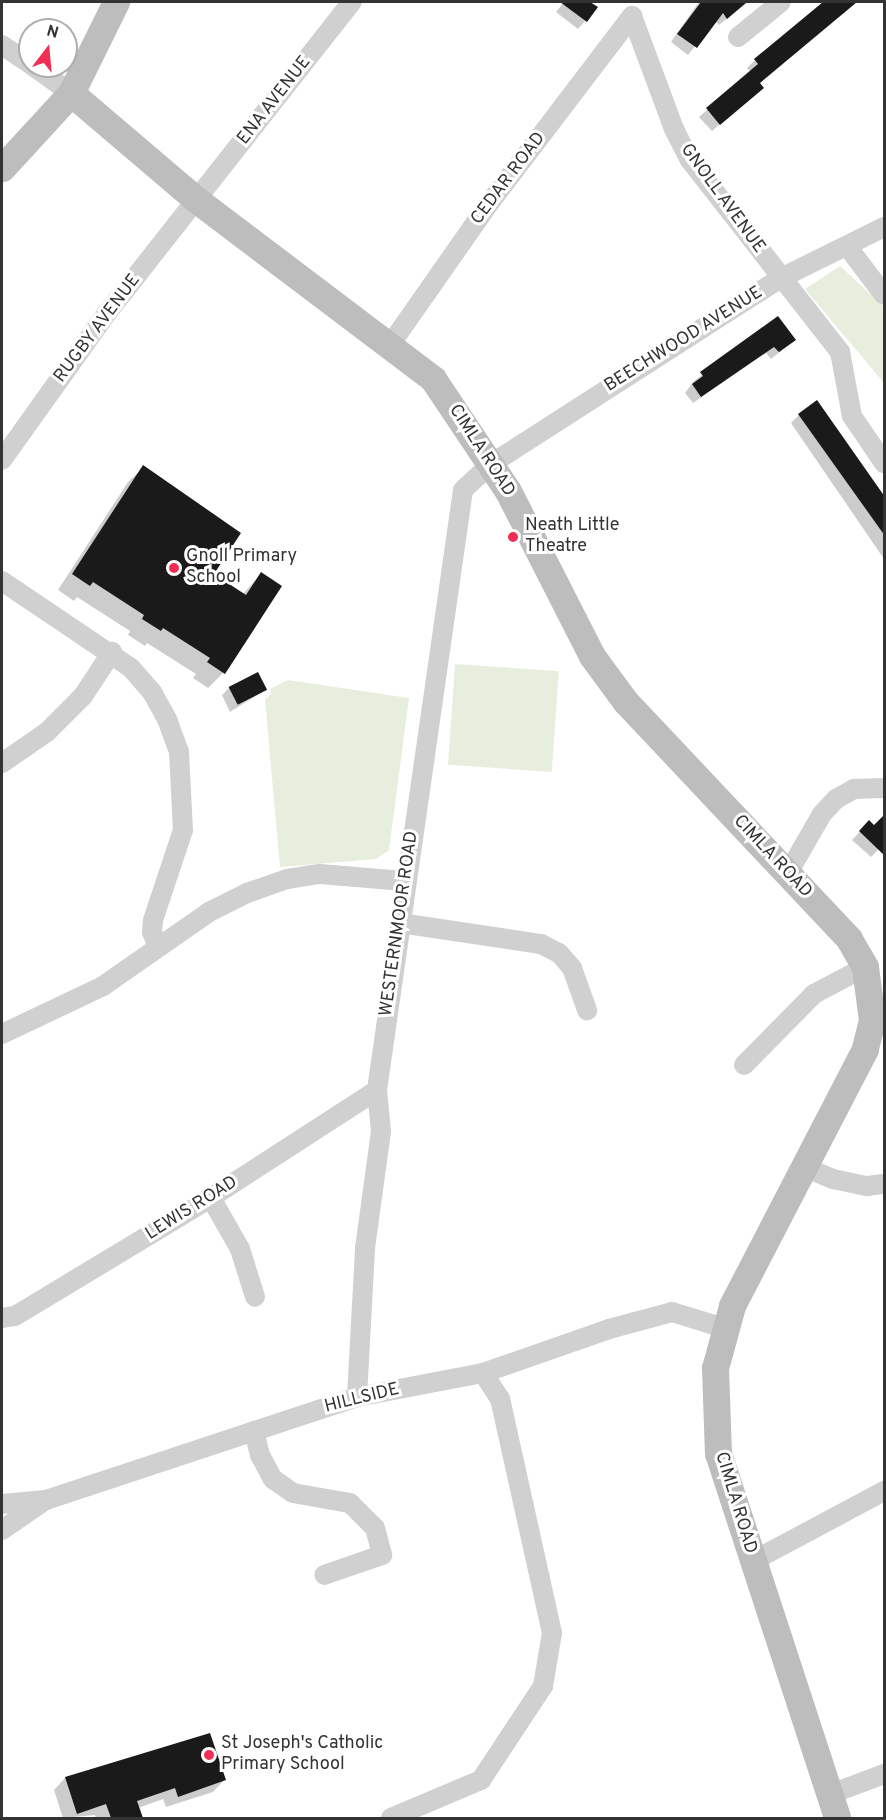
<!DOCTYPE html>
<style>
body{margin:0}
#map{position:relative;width:886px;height:1820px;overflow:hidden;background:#fff;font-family:Overpass,sans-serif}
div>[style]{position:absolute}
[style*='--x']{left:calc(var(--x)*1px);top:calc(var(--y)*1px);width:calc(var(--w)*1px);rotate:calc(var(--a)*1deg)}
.green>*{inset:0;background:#e8eede;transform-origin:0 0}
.shadow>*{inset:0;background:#0003}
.building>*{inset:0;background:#1a1a1a;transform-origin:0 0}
.street>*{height:20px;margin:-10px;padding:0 10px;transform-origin:10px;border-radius:10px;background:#d0d0d0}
.secondary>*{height:27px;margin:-13.5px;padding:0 13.5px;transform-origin:13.5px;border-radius:13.5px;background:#bdbdbd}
.dots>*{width:16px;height:16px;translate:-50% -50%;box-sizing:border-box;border:3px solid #fff;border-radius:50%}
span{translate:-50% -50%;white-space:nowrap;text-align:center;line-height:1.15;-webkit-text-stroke:6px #fff;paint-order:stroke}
.street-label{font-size:18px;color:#333}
.poi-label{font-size:18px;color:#333}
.left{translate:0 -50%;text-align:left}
.frame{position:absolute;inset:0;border:3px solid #333;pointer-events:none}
.north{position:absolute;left:18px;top:18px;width:60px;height:60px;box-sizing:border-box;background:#fff;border:2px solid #adadad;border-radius:50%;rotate:16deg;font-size:16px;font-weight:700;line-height:24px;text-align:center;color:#333}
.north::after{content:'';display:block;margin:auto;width:21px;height:27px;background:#f12e53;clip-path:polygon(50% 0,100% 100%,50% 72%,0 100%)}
</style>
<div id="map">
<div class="green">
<i style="clip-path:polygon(840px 266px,884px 307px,884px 383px,805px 289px)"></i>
<i style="left:455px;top:664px;width:104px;height:101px;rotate:4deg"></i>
<i style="clip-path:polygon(288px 680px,409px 698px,389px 850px,376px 859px,280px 867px,265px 700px,271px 694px,270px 689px)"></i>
</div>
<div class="shadow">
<i style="clip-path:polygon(564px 2px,588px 2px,596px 8px,578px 29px,556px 12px)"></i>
<i style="clip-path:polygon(699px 2px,748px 2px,719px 25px,715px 21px,688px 55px,671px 42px)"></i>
<i style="clip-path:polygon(825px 2px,854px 3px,758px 83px,755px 95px,712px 131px,699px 117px,751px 72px,747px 68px,755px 60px)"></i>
<i style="clip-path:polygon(778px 318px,794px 340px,786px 347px,771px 359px,766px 353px,693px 403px,685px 393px,694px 381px)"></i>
<i style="clip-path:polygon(799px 415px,884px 498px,884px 559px,791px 423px)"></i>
<i style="clip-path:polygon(144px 467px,212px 575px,242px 595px,261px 574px,223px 673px,208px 688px,193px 678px,196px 674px,147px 643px,145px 646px,128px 635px,130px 631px,77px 597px,74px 601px,58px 590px,128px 482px)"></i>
<i style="clip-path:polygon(229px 688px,265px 690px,230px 712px,222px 695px)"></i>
<i style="clip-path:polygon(869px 822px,879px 849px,871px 857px,852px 840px)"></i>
<i style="clip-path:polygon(209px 1735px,224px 1780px,213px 1792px,166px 1807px,163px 1799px,138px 1808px,141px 1818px,96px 1818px,95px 1815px,63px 1818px,54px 1790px,65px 1778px)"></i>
</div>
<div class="building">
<i style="clip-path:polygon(560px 2px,590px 2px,598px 7px,587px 22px)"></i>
<i style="clip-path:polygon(701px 2px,747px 2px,727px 19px,723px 13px,697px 48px,677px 34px)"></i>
<i style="clip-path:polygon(823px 2px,857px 2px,760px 83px,764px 88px,720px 125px,706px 108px,758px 64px,754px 59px)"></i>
<i style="clip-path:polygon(778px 316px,796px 340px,779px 352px,774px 347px,701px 397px,692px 384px,703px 376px,700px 372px)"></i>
<i style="clip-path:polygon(817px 400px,885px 497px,885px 536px,798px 414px)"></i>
<i style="clip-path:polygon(143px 465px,241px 533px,214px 574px,246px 595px,261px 572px,282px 586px,225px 674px,207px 662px,210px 658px,163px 628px,161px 631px,142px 619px,144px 615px,93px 582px,90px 586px,72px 574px)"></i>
<i style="left:258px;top:672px;width:20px;height:33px;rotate:63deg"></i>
<i style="clip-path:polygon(885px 814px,885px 856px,859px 831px,869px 820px,874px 825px)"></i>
<i style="clip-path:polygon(210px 1733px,226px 1780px,178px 1797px,175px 1788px,137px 1801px,143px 1818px,111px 1818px,106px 1804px,77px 1814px,65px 1777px)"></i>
</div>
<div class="street">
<i style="--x:632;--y:16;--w:121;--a:69.6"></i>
<i style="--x:674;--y:129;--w:35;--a:63"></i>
<i style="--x:690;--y:160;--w:244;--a:52"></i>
<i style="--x:840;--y:352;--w:65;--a:79.4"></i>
<i style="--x:852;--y:416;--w:57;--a:55.8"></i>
<i style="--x:738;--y:37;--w:55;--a:-39.1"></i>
<i style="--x:2;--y:45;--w:34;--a:34"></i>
<i style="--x:33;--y:66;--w:47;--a:35.4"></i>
<i style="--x:847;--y:246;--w:61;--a:52.9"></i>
<i style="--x:390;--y:345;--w:176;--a:-55"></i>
<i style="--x:491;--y:201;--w:233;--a:-52.7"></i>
<i style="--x:2;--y:460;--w:181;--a:-54.5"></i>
<i style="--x:107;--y:313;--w:396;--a:-51.8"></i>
<i style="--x:2;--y:581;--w:156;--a:34"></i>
<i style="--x:131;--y:668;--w:32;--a:49"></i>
<i style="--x:152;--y:692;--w:31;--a:61"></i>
<i style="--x:167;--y:719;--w:35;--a:70"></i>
<i style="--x:179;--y:752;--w:78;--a:87.1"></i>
<i style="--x:183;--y:830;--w:95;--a:108.4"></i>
<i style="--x:153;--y:920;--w:12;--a:95"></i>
<i style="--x:152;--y:932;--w:16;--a:68"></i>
<i style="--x:2;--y:763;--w:55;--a:-34.6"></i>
<i style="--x:47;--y:732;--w:51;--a:-45"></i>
<i style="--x:83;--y:696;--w:53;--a:-56.6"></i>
<i style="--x:788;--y:873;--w:68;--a:-60"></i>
<i style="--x:822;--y:814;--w:21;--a:-47"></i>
<i style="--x:836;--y:799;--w:21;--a:-29"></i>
<i style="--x:854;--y:789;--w:30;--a:-2"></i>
<i style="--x:400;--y:923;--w:143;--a:8.5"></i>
<i style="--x:541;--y:944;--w:20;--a:27"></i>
<i style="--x:559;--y:953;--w:20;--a:49"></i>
<i style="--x:572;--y:968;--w:45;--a:70.3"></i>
<i style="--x:2;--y:1034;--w:112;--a:-25.4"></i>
<i style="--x:103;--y:986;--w:129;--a:-34.9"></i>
<i style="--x:209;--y:912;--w:42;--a:-26.6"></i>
<i style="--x:247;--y:893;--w:42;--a:-19.3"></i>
<i style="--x:287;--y:879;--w:33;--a:-9"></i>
<i style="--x:320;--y:874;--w:84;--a:4.8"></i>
<i style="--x:744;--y:1065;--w:100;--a:-45.4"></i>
<i style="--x:814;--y:994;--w:58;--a:-27.9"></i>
<i style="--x:802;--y:1166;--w:34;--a:23"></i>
<i style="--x:833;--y:1179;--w:35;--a:12"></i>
<i style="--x:867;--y:1186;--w:17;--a:-7"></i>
<i style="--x:211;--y:1198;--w:59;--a:60.4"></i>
<i style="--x:240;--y:1249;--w:50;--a:72.6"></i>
<i style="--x:2;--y:1318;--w:13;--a:-9"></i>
<i style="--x:15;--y:1316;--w:224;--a:-31.1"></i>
<i style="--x:207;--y:1200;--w:202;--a:-32.9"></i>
<i style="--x:357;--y:1397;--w:149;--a:-86.9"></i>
<i style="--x:365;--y:1248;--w:118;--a:-82.2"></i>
<i style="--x:381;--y:1131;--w:41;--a:-95.6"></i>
<i style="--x:377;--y:1090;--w:606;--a:-81.84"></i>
<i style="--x:463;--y:490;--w:38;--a:-43"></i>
<i style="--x:491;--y:464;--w:345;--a:-32.7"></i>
<i style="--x:781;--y:278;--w:115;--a:-26.3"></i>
<i style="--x:254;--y:1431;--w:25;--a:76"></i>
<i style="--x:260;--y:1455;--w:27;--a:62"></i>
<i style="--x:273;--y:1479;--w:24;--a:35"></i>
<i style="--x:293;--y:1493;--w:58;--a:10"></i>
<i style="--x:350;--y:1503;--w:35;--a:45"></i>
<i style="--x:375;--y:1528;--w:28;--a:75"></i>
<i style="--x:382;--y:1555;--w:61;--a:161"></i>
<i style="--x:2;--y:1504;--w:44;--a:-5.2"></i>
<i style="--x:46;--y:1500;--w:328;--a:-18.3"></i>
<i style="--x:357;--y:1397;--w:128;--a:-10.8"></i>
<i style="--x:483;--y:1373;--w:133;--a:-19.2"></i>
<i style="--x:609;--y:1329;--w:65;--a:-15.1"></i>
<i style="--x:672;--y:1312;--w:54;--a:17.1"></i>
<i style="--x:2;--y:1530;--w:51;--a:-34.6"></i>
<i style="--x:753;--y:1561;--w:149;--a:-28.1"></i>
<i style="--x:831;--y:1794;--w:57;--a:-20.7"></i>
<i style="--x:391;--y:1818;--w:98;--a:-22.9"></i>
<i style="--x:481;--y:1780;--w:113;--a:-56.6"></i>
<i style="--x:543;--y:1686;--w:54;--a:-80.4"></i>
<i style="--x:552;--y:1633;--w:240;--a:-102.5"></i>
<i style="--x:500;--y:1399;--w:31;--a:-123"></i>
</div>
<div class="secondary">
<i style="--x:71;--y:93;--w:167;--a:40.4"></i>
<i style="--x:198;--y:201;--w:295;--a:37.1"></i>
<i style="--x:433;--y:379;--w:135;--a:56.2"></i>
<i style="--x:508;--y:491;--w:185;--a:63"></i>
<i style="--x:592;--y:656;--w:56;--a:53.7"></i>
<i style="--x:625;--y:701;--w:327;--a:46.7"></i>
<i style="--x:849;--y:939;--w:32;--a:60"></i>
<i style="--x:865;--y:967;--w:53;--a:82.5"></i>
<i style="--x:872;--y:1020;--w:30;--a:104"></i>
<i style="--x:865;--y:1049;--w:289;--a:117.4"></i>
<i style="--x:732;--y:1306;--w:64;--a:105.3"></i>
<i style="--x:715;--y:1368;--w:85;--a:88"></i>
<i style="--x:718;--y:1453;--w:384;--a:71.9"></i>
<i style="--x:2;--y:168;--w:102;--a:-47.4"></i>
<i style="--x:71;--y:93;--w:102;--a:-63.7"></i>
</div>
<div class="dots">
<i style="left:513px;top:537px;background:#f12e53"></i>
<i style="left:174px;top:568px;background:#f12e53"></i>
<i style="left:209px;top:1755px;background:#f12e53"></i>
</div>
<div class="street-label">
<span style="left:275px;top:101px;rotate:-52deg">ENA AVENUE</span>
<span style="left:509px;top:179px;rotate:-53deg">CEDAR ROAD</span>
<span style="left:722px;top:199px;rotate:54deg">GNOLL AVENUE</span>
<span style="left:98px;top:329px;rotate:-53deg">RUGBY AVENUE</span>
<span style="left:684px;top:340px;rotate:-32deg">BEECHWOOD AVENUE</span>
<span style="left:481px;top:451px;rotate:57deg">CIMLA ROAD</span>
<span style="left:772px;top:857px;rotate:47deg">CIMLA ROAD</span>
<span style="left:400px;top:924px;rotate:-82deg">WESTERNMOOR ROAD</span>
<span style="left:192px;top:1209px;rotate:-32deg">LEWIS ROAD</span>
<span style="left:362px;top:1399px;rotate:-14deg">HILLSIDE</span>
<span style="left:735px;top:1503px;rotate:73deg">CIMLA ROAD</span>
</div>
<div class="poi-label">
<span class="left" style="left:525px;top:537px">Neath Little<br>Theatre</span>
<span class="left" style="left:186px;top:568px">Gnoll Primary<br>School</span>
<span class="left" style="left:221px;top:1755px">St Joseph's Catholic<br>Primary School</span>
</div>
<div class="frame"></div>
<div class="north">N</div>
</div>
